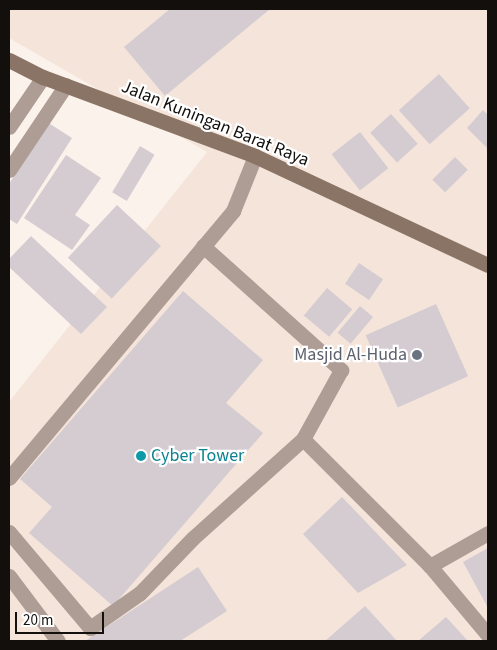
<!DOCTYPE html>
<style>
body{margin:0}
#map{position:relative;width:497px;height:650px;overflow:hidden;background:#fcf2ec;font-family:"Source Sans 3",sans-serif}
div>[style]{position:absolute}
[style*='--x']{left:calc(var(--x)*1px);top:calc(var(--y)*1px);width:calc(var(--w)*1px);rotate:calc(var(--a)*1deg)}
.built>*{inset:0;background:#f4e4da}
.building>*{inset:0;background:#d5ccd2;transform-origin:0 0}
.lane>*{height:15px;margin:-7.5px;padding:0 7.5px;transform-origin:7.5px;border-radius:7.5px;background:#ad9d94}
.street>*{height:15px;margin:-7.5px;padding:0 7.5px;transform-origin:7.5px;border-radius:7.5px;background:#ad9d94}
.secondary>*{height:15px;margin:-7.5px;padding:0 7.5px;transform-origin:7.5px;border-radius:7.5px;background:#8a7466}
.dots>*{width:14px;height:14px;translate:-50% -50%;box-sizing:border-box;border:2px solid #fff;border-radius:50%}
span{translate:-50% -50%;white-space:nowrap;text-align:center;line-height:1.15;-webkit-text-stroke:4.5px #fff;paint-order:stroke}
.street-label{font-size:18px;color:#120f0d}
.worship-label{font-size:18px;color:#5b616d}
.right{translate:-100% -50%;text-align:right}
.culture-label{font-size:18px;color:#0d838f}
.left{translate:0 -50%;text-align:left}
.frame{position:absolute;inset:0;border:10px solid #120f0d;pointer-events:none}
.scale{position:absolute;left:15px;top:612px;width:89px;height:22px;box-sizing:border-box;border:2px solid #120f0d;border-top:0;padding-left:6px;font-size:15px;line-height:18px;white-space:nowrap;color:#120f0d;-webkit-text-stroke:4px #fff;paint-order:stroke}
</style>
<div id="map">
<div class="built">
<i style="clip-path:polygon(9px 9px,488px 9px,488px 641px,9px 641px,9px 402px,207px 152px,9px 38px)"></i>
</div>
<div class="building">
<i style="clip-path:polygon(170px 9px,270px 9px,165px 96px,124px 47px)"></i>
<i style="left:439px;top:74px;width:46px;height:54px;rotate:48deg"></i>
<i style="clip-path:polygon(483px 110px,488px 115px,488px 149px,467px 128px)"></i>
<i style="left:391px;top:114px;width:40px;height:28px;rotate:48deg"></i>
<i style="clip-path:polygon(47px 122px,72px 138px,17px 224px,9px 219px,9px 184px)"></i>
<i style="left:360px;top:132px;width:46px;height:36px;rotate:52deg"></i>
<i style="left:140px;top:146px;width:17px;height:54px;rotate:31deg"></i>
<i style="clip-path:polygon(66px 155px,101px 178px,75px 215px,90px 225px,72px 250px,24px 218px)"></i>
<i style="left:455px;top:157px;width:18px;height:32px;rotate:45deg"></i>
<i style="left:117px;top:205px;width:60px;height:72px;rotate:43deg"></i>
<i style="clip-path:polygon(31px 236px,107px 307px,81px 334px,9px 267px,9px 259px)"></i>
<i style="left:359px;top:263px;width:29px;height:25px;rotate:34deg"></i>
<i style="left:327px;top:288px;width:33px;height:36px;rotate:40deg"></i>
<i style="clip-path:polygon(183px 291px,263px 360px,226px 403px,263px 433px,113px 606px,29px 533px,52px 507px,20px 479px)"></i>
<i style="left:436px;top:304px;width:79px;height:77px;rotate:66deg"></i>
<i style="left:360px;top:306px;width:17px;height:35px;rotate:40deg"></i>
<i style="clip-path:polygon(342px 497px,407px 565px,358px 593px,303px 534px)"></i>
<i style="clip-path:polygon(488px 548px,488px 608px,463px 562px)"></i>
<i style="clip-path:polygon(198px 567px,227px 611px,180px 641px,85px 641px)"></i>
<i style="clip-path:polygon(365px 606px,397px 641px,325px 641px)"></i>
<i style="clip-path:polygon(446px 617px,468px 641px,418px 641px)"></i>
</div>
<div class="lane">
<i style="--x:9;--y:127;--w:60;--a:-55.8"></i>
<i style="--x:9;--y:170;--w:102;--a:-56.2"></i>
<i style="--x:203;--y:246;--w:186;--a:41.9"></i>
<i style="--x:341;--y:370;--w:79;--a:118.8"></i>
<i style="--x:303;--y:439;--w:180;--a:45"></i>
<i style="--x:9;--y:478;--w:349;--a:-50"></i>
<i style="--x:233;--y:211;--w:59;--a:-68.2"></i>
<i style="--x:9;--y:532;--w:126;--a:49.8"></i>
<i style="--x:90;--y:628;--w:61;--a:-35"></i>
<i style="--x:140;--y:593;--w:76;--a:-46.1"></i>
<i style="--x:193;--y:538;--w:148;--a:-42"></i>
<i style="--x:488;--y:533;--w:67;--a:150.4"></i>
<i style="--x:430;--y:566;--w:90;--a:50"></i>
</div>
<div class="street">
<i style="--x:9;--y:576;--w:81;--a:53"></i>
</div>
<div class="secondary">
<i style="--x:9;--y:60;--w:38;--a:27"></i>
<i style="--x:43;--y:77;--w:226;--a:20.4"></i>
<i style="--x:255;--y:156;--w:257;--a:25.1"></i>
</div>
<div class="dots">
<i style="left:417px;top:355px;background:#6b7280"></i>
<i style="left:141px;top:456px;background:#0f9aa8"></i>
</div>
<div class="street-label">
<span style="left:215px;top:124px;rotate:22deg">Jalan Kuningan Barat Raya</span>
</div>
<div class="worship-label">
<span class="right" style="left:407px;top:355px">Masjid Al-Huda</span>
</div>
<div class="culture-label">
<span class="left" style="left:151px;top:456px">Cyber Tower</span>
</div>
<div class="frame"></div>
<div class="scale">20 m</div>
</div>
